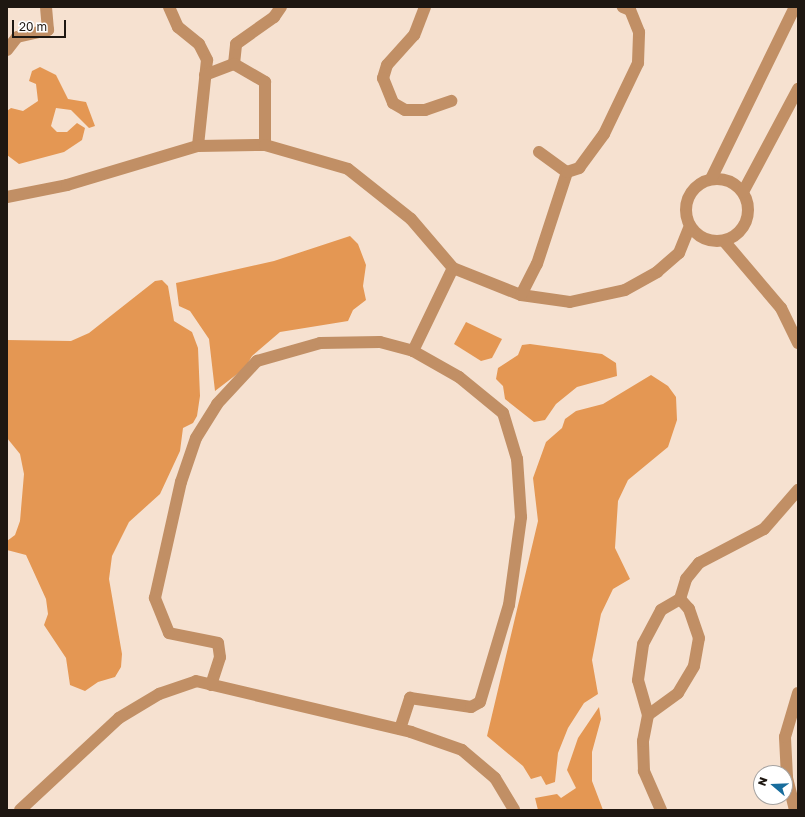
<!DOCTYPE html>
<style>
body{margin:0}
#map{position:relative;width:805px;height:817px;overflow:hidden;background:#f6e1d0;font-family:"Golos Text",sans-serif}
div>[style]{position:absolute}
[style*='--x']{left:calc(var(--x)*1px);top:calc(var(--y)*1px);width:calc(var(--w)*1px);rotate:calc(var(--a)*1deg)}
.water>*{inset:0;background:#e49753}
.minor>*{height:12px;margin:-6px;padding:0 6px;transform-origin:6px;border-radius:6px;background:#c18f65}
.minor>.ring{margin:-6px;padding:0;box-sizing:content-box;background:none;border:12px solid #c18f65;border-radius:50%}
span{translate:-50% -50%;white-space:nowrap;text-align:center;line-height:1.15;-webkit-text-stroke:3px #fff;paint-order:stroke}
.frame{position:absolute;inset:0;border:8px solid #1e1711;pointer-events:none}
.north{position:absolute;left:753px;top:765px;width:40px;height:40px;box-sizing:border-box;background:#fff;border:1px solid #a5a2a0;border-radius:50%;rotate:289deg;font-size:11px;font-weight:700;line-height:16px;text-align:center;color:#1e1711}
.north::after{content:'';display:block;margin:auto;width:14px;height:18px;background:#186d9d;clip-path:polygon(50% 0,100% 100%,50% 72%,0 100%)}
.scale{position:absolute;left:12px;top:20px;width:54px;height:18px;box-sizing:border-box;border:2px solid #1e1711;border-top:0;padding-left:5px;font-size:12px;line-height:14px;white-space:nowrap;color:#1e1711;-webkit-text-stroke:3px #fff;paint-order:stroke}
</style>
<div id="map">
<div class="water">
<i style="clip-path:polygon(40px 67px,56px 75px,68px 99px,86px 102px,95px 126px,89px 128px,71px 110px,56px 108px,51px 126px,57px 132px,67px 132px,77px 123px,85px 128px,82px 140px,64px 152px,19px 164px,7px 155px,7px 111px,11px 108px,23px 111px,38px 101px,36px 84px,29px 81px,32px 71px)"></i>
<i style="clip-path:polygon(350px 236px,358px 244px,366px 265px,363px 286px,366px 300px,353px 310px,348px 321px,280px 332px,252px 356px,245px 368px,215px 391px,209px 339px,190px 311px,179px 306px,176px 283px,274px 261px)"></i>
<i style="clip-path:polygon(162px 280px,168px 286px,174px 321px,192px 332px,198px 348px,200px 396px,197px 416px,193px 423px,183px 428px,180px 451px,160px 494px,129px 522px,112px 556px,109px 579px,122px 654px,121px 667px,115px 677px,98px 682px,85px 691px,70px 685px,66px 658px,44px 625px,48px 614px,46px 599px,26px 555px,7px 550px,7px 541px,15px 535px,20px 521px,24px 474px,20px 454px,7px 438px,7px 340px,71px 341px,89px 333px,155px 281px)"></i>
<i style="clip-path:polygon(466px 322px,502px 339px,492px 358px,481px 361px,454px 344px)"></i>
<i style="clip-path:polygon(530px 344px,602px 354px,616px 363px,617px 376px,577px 387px,556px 404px,545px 420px,534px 422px,505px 399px,503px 386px,496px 379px,498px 368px,518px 355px,522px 345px)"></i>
<i style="clip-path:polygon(651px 375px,668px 386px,676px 397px,677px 420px,668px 447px,628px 480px,618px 501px,615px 548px,630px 579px,613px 589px,601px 614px,592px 660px,598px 694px,584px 703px,568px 728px,558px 753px,555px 782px,546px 785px,541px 776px,531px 779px,523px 766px,487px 736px,538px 521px,533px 478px,546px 442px,562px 428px,565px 419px,576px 411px,603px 404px)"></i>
<i style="clip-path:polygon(599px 707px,601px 719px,592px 752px,592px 781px,603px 810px,538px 810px,535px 798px,557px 794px,561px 798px,576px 788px,567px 770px,578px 738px)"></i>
</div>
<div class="minor">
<i style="--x:169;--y:7;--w:22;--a:66"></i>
<i style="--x:178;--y:27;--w:27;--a:39"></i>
<i style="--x:199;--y:44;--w:18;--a:63"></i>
<i style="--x:207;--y:60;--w:86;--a:96"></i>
<i style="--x:425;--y:7;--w:30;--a:111"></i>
<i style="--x:414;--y:35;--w:40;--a:132"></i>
<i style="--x:387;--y:65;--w:14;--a:107"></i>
<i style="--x:383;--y:78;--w:27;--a:68"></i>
<i style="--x:393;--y:103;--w:14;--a:30"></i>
<i style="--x:405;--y:110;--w:20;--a:0"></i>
<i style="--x:425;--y:110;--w:28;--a:-19"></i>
<i style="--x:7;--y:50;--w:16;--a:-52"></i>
<i style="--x:17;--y:37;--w:32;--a:-13"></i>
<i style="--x:48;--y:30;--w:23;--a:-95"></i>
<i style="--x:234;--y:64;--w:20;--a:-84"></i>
<i style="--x:236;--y:44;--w:47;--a:-35.4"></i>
<i style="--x:274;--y:17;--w:12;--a:-55"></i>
<i style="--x:205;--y:75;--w:31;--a:-21"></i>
<i style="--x:234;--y:64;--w:36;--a:30"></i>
<i style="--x:265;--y:82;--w:63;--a:90"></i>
<i style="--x:539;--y:152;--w:34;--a:36"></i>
<i class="ring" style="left:686px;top:179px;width:50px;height:50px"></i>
<i style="--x:711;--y:179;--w:191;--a:-64"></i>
<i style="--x:743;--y:192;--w:117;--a:-61.9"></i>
<i style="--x:7;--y:197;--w:61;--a:-11.3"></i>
<i style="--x:67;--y:185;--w:137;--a:-16.6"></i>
<i style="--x:198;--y:146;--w:67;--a:-0.9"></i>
<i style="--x:265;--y:145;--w:86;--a:16.1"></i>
<i style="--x:348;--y:169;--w:80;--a:38.4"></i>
<i style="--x:411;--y:219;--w:65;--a:49.4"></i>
<i style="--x:453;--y:268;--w:73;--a:21.7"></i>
<i style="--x:521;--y:295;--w:49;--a:8.1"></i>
<i style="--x:570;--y:302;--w:56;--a:-12.3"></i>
<i style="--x:625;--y:290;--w:37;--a:-29"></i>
<i style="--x:657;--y:272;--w:29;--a:-41"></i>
<i style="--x:679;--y:253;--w:29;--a:-68"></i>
<i style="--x:724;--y:241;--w:88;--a:49.6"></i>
<i style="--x:781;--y:308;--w:39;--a:64"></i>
<i style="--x:521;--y:295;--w:35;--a:-63"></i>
<i style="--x:537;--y:264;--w:97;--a:-71.9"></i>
<i style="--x:567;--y:172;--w:13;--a:-18"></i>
<i style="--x:579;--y:168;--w:42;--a:-53.7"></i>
<i style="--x:604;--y:134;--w:79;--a:-64.4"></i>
<i style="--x:638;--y:63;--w:31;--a:-88"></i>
<i style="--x:639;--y:32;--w:24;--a:-112"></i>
<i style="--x:630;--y:10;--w:8;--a:-157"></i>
<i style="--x:211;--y:685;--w:29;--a:-72"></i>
<i style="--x:220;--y:657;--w:14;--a:-98"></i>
<i style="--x:218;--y:643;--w:50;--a:-168.5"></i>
<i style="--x:169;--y:633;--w:38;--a:-112"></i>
<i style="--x:155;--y:598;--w:119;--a:-77.4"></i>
<i style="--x:181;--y:482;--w:46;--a:-71.2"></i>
<i style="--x:196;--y:438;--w:40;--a:-58"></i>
<i style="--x:217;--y:404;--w:59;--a:-47.1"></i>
<i style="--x:257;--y:361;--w:66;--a:-15.9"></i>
<i style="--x:320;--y:343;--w:60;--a:-1"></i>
<i style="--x:380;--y:342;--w:34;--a:15"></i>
<i style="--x:648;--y:715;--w:36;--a:-106"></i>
<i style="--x:638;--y:680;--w:36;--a:-82"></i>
<i style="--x:643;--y:644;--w:38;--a:-62"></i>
<i style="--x:661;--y:610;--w:22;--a:-30"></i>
<i style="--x:400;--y:729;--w:33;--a:-72"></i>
<i style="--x:410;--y:698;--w:62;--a:8.4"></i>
<i style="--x:471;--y:707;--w:10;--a:-29"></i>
<i style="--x:480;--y:702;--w:101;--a:-73.4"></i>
<i style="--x:509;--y:605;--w:89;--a:-82.2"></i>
<i style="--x:521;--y:517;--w:58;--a:-93.9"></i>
<i style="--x:517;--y:459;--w:48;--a:-106.9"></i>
<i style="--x:503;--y:413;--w:57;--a:-140.7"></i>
<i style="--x:459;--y:377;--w:53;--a:-150.5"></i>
<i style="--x:413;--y:351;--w:92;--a:-64.3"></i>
<i style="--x:20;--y:810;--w:135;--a:-42.9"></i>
<i style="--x:119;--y:718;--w:47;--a:-31"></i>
<i style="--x:159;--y:694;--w:39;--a:-19"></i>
<i style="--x:196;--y:681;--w:221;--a:13.3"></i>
<i style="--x:411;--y:732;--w:54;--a:19.4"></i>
<i style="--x:462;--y:750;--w:43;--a:40.3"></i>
<i style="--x:495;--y:778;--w:37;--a:59"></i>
<i style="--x:661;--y:810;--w:43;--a:-113.6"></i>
<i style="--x:644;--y:771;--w:30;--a:-92"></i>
<i style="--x:643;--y:741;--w:26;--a:-79"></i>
<i style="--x:648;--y:715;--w:37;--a:-36"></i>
<i style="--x:678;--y:693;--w:31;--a:-59"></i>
<i style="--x:694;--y:666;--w:28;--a:-80"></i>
<i style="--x:699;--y:638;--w:31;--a:-109"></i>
<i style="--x:689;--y:609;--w:13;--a:-132"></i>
<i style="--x:680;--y:599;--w:21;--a:-73"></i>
<i style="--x:686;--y:579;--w:21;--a:-51"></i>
<i style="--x:699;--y:563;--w:73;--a:-27.6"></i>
<i style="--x:764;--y:529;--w:52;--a:-48.9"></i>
<i style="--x:795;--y:810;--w:34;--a:-104"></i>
<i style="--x:787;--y:777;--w:40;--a:-92.9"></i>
<i style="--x:785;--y:737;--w:46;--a:-73.5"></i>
</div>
<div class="frame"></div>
<div class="north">N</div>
<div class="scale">20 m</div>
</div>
